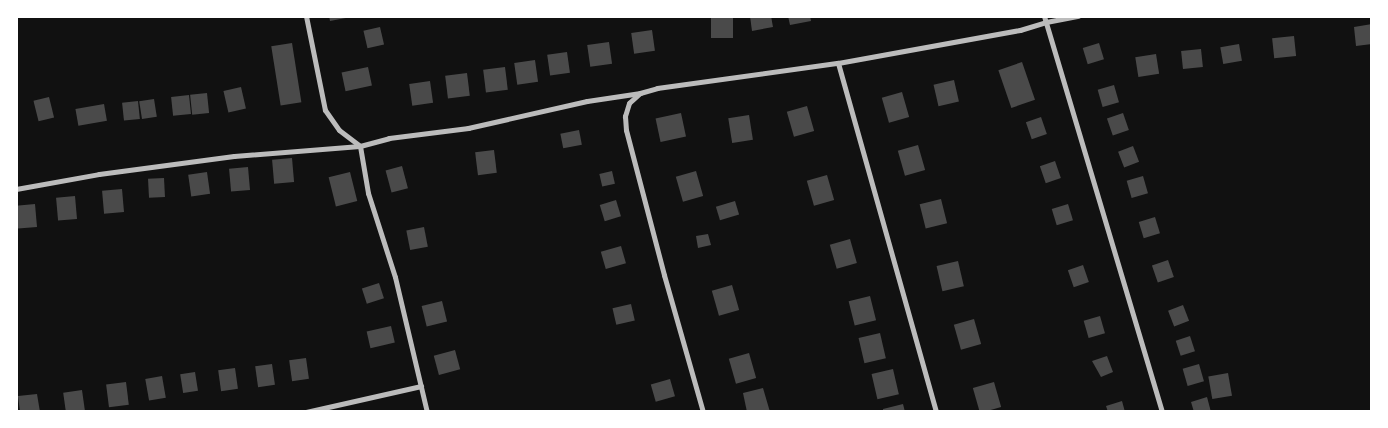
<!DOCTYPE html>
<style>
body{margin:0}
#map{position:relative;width:1388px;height:428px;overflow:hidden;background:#111;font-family:"DejaVu Sans",sans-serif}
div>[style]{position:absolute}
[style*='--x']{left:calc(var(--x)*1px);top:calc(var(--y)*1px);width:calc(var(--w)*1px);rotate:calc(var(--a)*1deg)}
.building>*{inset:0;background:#4a4a4a;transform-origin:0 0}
.minor>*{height:5px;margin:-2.5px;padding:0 2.5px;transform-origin:2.5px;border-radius:2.5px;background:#bcbcbc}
span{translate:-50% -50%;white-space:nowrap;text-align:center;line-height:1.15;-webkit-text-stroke:4px #fff;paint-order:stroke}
.frame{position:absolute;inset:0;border:18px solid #fff;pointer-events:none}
</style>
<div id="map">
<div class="building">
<i style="clip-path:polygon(329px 16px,351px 16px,351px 17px,330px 21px)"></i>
<i style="left:711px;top:16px;width:22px;height:22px"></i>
<i style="clip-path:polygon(750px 16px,771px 16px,773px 27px,752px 31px)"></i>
<i style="clip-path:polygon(788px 16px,810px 16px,811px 21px,790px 25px)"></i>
<i style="clip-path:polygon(1372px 24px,1372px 44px,1356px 46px,1354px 27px)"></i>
<i style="left:380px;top:27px;width:18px;height:17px;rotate:77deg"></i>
<i style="left:652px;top:30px;width:21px;height:21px;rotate:82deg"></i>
<i style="left:1294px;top:36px;width:20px;height:22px;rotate:84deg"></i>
<i style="left:609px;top:42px;width:22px;height:22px;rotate:82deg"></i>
<i style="left:292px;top:43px;width:60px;height:21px;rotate:81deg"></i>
<i style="left:1099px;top:43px;width:17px;height:17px;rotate:73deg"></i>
<i style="left:1239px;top:44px;width:17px;height:19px;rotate:80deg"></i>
<i style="left:1201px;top:49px;width:18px;height:20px;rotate:84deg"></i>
<i style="left:567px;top:52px;width:21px;height:20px;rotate:82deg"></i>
<i style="left:1156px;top:54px;width:20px;height:21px;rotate:81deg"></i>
<i style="left:535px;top:60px;width:22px;height:21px;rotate:82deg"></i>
<i style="left:1022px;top:62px;width:40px;height:25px;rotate:71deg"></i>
<i style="left:368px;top:67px;width:19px;height:27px;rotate:78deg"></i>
<i style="left:505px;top:67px;width:23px;height:22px;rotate:83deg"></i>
<i style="left:467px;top:73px;width:23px;height:22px;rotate:83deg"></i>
<i style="left:954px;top:80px;width:22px;height:21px;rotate:77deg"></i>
<i style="left:430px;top:81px;width:22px;height:21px;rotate:82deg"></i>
<i style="left:1114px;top:85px;width:18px;height:17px;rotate:74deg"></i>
<i style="left:241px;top:87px;width:22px;height:18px;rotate:77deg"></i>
<i style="left:902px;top:92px;width:26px;height:21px;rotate:74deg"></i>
<i style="left:207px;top:93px;width:20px;height:17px;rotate:84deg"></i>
<i style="left:189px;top:95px;width:19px;height:18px;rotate:84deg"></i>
<i style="left:49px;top:97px;width:21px;height:16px;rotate:76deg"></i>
<i style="left:154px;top:99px;width:18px;height:15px;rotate:81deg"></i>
<i style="left:138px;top:101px;width:18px;height:16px;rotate:84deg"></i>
<i style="left:104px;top:104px;width:17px;height:29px;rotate:80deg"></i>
<i style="left:807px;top:106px;width:26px;height:21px;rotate:74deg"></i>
<i style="left:681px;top:113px;width:24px;height:26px;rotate:78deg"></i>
<i style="left:1123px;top:113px;width:18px;height:17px;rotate:71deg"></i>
<i style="left:749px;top:115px;width:25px;height:21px;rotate:81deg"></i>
<i style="left:1041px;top:117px;width:18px;height:16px;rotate:71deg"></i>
<i style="left:579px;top:130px;width:15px;height:19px;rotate:79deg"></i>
<i style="left:918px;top:145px;width:26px;height:21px;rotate:74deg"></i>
<i style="left:1133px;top:146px;width:17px;height:16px;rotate:69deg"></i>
<i style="left:494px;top:150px;width:23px;height:19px;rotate:83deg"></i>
<i style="left:292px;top:158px;width:24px;height:20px;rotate:85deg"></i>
<i style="left:1055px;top:161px;width:18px;height:16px;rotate:71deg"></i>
<i style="left:402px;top:166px;width:23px;height:17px;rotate:75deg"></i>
<i style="left:248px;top:167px;width:23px;height:19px;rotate:85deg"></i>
<i style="left:612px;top:171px;width:13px;height:13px;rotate:77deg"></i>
<i style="left:696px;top:171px;width:26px;height:21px;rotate:74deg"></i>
<i style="left:207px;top:172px;width:22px;height:19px;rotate:82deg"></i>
<i style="left:350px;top:172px;width:30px;height:22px;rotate:76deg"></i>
<i style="left:827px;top:175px;width:26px;height:21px;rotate:74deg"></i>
<i style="left:1143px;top:176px;width:18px;height:17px;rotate:74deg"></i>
<i style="left:164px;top:178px;width:19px;height:16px;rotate:87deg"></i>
<i style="left:122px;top:189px;width:23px;height:20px;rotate:85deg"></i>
<i style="left:75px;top:196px;width:23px;height:19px;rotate:85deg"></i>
<i style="left:941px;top:199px;width:25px;height:22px;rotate:76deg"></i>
<i style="left:616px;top:200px;width:17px;height:17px;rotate:73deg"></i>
<i style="left:735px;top:201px;width:14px;height:20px;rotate:73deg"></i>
<i style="left:35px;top:204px;width:23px;height:19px;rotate:85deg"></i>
<i style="left:1068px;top:204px;width:17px;height:17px;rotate:73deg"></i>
<i style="left:1155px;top:217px;width:17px;height:17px;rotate:73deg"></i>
<i style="left:424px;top:227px;width:20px;height:18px;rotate:79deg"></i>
<i style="clip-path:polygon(708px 234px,711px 245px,698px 248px,696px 236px)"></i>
<i style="left:850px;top:239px;width:25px;height:21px;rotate:74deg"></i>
<i style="left:621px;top:246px;width:18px;height:21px;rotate:74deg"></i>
<i style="left:1168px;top:260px;width:18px;height:17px;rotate:71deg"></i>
<i style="left:958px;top:261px;width:26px;height:22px;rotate:77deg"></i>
<i style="left:1083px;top:265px;width:18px;height:16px;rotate:71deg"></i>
<i style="left:379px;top:283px;width:16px;height:18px;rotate:72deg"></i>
<i style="left:732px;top:285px;width:26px;height:21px;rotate:74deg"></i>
<i style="left:870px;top:296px;width:25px;height:22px;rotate:76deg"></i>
<i style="left:442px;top:301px;width:21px;height:21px;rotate:76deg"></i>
<i style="left:631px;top:304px;width:17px;height:19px;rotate:77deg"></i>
<i style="left:1183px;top:305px;width:17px;height:16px;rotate:69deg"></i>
<i style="left:1100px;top:316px;width:18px;height:17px;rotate:74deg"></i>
<i style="left:974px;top:319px;width:26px;height:21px;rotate:74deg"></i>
<i style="left:391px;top:326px;width:17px;height:25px;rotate:77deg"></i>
<i style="left:880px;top:333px;width:26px;height:22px;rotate:77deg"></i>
<i style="left:1190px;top:336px;width:16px;height:15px;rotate:72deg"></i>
<i style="left:455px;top:350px;width:20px;height:22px;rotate:75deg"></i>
<i style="left:749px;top:353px;width:26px;height:21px;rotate:74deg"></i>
<i style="clip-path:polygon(1107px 356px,1113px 372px,1101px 377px,1092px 361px)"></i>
<i style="left:306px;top:358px;width:21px;height:17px;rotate:82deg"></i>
<i style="left:272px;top:364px;width:21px;height:17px;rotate:82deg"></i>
<i style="left:1199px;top:364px;width:18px;height:17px;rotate:74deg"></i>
<i style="left:235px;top:368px;width:21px;height:17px;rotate:82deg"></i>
<i style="left:893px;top:369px;width:26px;height:22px;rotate:77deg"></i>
<i style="left:195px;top:372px;width:19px;height:15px;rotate:81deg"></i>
<i style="left:1228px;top:373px;width:23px;height:20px;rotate:80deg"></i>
<i style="left:162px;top:376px;width:22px;height:17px;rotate:80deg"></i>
<i style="left:670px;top:379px;width:18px;height:20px;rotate:74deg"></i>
<i style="left:126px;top:382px;width:23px;height:20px;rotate:83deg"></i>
<i style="left:994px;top:382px;width:26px;height:22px;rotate:74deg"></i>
<i style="clip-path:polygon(763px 388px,770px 412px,747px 412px,743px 393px)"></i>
<i style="left:82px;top:390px;width:22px;height:19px;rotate:82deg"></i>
<i style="clip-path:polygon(37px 394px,40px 412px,20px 412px,18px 396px)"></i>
<i style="clip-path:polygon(1207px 397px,1211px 412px,1194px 412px,1191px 402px)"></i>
<i style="clip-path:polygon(1122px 401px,1125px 412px,1108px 412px,1106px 406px)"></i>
<i style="clip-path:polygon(903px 404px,905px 412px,883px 412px,883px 409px)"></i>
</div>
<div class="minor">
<i style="--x:306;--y:16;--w:96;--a:78.6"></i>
<i style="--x:325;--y:110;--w:24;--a:55"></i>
<i style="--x:339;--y:130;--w:26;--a:37"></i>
<i style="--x:360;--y:146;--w:48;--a:80.3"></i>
<i style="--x:368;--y:193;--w:88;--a:72.2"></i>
<i style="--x:395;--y:277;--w:139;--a:76.7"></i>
<i style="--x:1044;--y:16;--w:413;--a:73.4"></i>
<i style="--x:838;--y:63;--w:362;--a:74.3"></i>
<i style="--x:639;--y:94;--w:13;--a:138"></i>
<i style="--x:629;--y:103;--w:14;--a:107"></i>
<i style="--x:625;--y:116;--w:14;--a:86"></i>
<i style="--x:626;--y:130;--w:150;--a:75.3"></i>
<i style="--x:664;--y:275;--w:142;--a:74.1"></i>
<i style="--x:16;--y:189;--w:84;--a:-10.2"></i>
<i style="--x:99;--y:174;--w:136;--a:-7.6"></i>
<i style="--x:234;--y:156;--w:126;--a:-4.5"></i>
<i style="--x:360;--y:146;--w:30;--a:-15"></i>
<i style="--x:389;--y:138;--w:80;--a:-7.2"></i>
<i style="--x:468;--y:128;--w:122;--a:-12.8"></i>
<i style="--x:587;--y:101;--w:54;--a:-8.6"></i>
<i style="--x:640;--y:93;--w:18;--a:-16"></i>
<i style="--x:657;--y:88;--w:183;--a:-7.9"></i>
<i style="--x:838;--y:63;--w:185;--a:-10.3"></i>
<i style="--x:1020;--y:30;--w:27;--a:-17"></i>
<i style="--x:1046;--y:22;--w:33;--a:-11"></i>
<i style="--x:306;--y:412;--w:118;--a:-12.7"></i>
</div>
<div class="frame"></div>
</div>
